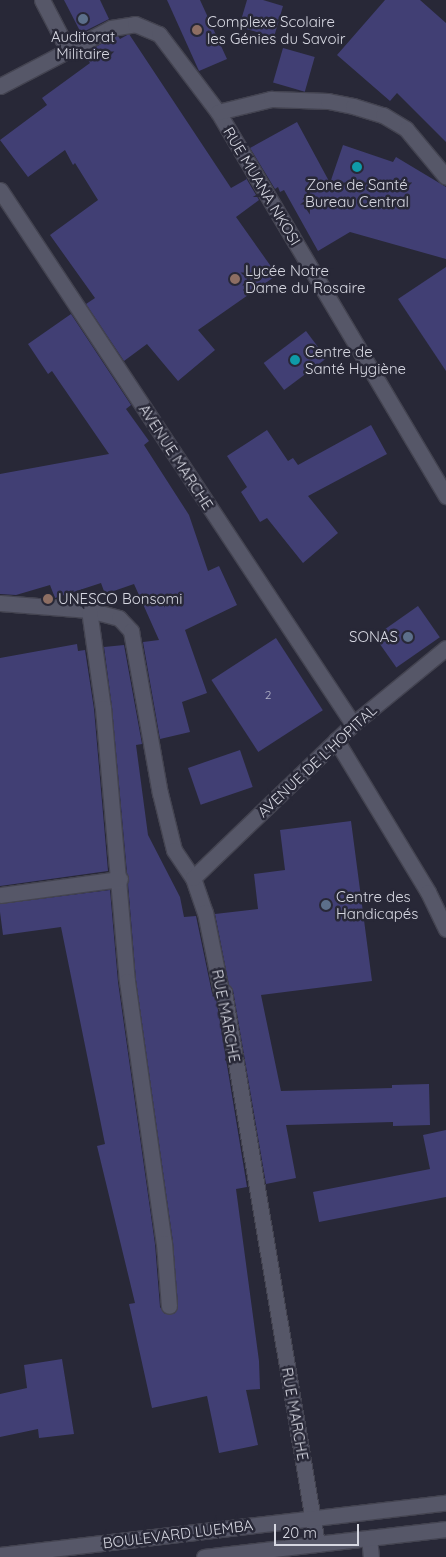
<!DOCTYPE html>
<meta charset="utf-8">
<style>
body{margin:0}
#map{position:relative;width:446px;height:1557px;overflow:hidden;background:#282837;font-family:Quicksand,sans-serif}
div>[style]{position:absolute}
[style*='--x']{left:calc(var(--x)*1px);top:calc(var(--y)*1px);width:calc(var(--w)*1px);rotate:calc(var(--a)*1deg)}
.building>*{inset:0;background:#413f74;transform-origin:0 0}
.roads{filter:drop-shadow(1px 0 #444451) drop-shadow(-1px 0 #444451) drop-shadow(0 1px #444451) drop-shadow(0 -1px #444451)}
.minor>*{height:15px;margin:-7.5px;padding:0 7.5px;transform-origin:7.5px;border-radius:7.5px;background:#565768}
.dots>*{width:14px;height:14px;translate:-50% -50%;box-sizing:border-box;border:2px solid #282837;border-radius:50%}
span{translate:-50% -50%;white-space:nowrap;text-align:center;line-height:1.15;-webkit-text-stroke:5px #282837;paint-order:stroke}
.number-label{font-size:12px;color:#b1b1c6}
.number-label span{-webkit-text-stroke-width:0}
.poi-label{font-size:15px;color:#d6d7e1}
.left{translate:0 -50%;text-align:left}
.right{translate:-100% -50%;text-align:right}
.street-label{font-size:15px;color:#d6d7e1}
.scale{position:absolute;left:274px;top:1524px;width:85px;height:22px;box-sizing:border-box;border:2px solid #d6d7e1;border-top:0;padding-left:6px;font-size:15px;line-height:18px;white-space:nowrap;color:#d6d7e1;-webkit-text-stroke:4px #282837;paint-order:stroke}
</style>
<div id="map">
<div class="building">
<i style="clip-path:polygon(64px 0,100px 0,109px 19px,81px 33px)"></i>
<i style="clip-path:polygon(167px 0,200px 0,227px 59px,199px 71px)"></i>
<i style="clip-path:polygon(247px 0,263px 0,283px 6px,274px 37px,239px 27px)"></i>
<i style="clip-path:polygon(385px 0,420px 0,446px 23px,446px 142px,397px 93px,390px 101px,337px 55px)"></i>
<i style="clip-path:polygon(129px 34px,231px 188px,247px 179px,246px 178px,259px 200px,236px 217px,277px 275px,198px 330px,215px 350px,178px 381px,147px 344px,124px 361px,86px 304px,95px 298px,50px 235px,98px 200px,75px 163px,73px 165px,65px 150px,28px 177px,0 140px,47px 105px,42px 98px,90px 63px,88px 60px,93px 57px,90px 50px,114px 37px,118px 36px,120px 39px)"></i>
<i style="left:283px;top:48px;width:33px;height:36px;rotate:16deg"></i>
<i style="clip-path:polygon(297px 122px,330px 183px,343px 145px,393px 162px,396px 157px,446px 187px,446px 259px,350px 232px,318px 251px,284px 190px,280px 192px,278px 187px,275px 189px,250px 148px)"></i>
<i style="clip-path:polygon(446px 267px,446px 371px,398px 299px)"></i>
<i style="clip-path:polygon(71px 314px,131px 405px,126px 409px,149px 441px,144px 445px,189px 515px,208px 571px,219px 566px,237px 605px,185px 630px,207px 693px,182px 702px,190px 732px,160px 739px,143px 642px,159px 640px,134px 584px,105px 594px,101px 583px,55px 598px,50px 585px,16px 595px,0 594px,0 474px,109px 454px,52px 371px,48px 374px,28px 344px)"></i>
<i style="left:306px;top:331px;width:34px;height:53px;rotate:53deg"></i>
<i style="clip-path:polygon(371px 425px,387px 454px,308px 496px,338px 533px,303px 563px,267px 518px,260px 522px,241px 492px,247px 487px,227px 456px,267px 430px,288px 461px,293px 458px,298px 465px)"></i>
<i style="left:418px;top:606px;width:38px;height:53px;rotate:55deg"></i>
<i style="left:276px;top:638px;width:86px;height:77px;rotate:57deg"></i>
<i style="clip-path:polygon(77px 644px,78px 651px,85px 650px,94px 709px,108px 871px,0 886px,0 658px)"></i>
<i style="clip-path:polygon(124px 645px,142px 744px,136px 745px,148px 835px,180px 897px,184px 917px,196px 916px,212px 993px,216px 998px,247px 1187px,236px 1189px,259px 1361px,260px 1389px,246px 1390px,258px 1445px,219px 1453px,207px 1396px,152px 1408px,129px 1304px,135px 1303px,97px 1146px,105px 1144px,61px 927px,3px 935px,0 912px,0 904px,110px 890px,118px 982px,155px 1244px,160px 1307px,165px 1314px,174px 1314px,178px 1305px,173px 1242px,136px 980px,128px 884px,129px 878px,127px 873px,112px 707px,104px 647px)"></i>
<i style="left:240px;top:750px;width:39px;height:55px;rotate:71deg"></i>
<i style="clip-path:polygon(351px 821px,372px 981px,261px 995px,281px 1091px,392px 1088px,392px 1085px,429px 1084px,430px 1125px,393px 1126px,393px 1122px,286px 1125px,296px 1178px,266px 1184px,233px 990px,229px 985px,215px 914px,258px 909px,254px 874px,285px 870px,280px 830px)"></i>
<i style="clip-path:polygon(446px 1130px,446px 1197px,319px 1222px,313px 1192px,430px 1169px,423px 1135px)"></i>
<i style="clip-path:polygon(62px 1359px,74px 1434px,39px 1438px,38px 1429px,0 1437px,0 1394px,27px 1388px,24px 1365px)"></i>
</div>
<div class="roads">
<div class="minor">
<i style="--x:42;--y:0;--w:56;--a:62.5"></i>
<i style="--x:0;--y:86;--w:125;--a:-27.6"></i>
<i style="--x:111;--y:28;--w:24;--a:-9"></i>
<i style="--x:135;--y:24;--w:26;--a:23"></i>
<i style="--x:159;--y:34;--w:98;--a:52.9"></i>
<i style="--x:218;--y:112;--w:447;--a:59.3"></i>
<i style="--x:218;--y:112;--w:55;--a:-13.8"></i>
<i style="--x:271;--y:99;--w:57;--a:2"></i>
<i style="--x:328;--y:101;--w:25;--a:11"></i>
<i style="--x:353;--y:106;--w:31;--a:17"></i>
<i style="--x:383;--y:115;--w:27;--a:31"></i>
<i style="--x:406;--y:129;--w:62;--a:50.2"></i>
<i style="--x:0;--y:190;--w:640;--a:56.53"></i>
<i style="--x:0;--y:603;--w:89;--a:4.5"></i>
<i style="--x:89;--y:610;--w:31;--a:15"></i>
<i style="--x:119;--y:618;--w:18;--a:47"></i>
<i style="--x:131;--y:631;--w:165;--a:79.9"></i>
<i style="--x:160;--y:793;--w:59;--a:76.2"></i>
<i style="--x:174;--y:850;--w:34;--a:56"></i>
<i style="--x:193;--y:878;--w:36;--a:71"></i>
<i style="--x:205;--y:912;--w:81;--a:78.6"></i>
<i style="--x:221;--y:991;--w:3;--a:18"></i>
<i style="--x:224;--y:992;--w:560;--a:80.44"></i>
<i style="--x:89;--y:610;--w:99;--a:81.9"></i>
<i style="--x:103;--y:708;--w:274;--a:85"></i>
<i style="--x:127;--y:981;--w:265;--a:82"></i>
<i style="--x:164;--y:1243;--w:63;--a:85.5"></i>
<i style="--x:336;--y:740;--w:178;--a:58.8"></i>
<i style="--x:428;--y:892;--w:41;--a:64.1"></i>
<i style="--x:193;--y:878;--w:222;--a:-43.9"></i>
<i style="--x:353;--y:724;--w:120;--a:-39.3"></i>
<i style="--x:0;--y:895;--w:121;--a:-7.6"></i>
<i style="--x:369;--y:1538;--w:19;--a:84"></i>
<i style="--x:0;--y:1555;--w:449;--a:-6.7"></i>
<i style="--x:204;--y:1557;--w:244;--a:-6.6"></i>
</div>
</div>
<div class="dots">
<i style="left:83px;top:19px;background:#5c6f8a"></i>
<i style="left:197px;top:30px;background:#8d6e63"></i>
<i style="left:357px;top:167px;background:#0f9aa8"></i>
<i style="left:235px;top:279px;background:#8d6e63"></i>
<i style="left:295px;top:360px;background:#0f9aa8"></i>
<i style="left:48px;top:599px;background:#8d6e63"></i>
<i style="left:408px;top:637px;background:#5c6f8a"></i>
<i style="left:326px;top:905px;background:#5c6f8a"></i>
</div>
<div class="number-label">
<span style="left:268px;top:695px">2</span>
</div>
<div class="poi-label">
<span class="left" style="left:207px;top:30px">Complexe Scolaire<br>les Génies du Savoir</span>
<span style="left:83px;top:45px">Auditorat<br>Militaire</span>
<span style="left:357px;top:193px">Zone de Santé<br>Bureau Central</span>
<span class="left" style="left:245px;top:279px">Lycée Notre<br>Dame du Rosaire</span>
<span class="left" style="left:305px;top:360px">Centre de<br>Santé Hygiène</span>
<span class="left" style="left:58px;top:599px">UNESCO Bonsomi</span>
<span class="right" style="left:398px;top:637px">SONAS</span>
<span class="left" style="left:336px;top:905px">Centre des<br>Handicapés</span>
</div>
<div class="street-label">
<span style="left:262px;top:186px;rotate:59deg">RUE MUANA NKOSI</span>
<span style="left:176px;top:457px;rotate:57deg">AVENUE MARCHE</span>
<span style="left:317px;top:761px;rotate:-43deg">AVENUE DE L'HOPITAL</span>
<span style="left:226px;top:1016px;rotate:79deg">RUE MARCHE</span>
<span style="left:295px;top:1414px;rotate:80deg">RUE MARCHE</span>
<span style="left:178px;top:1534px;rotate:-7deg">BOULEVARD LUEMBA</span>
</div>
<div class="scale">20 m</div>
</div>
